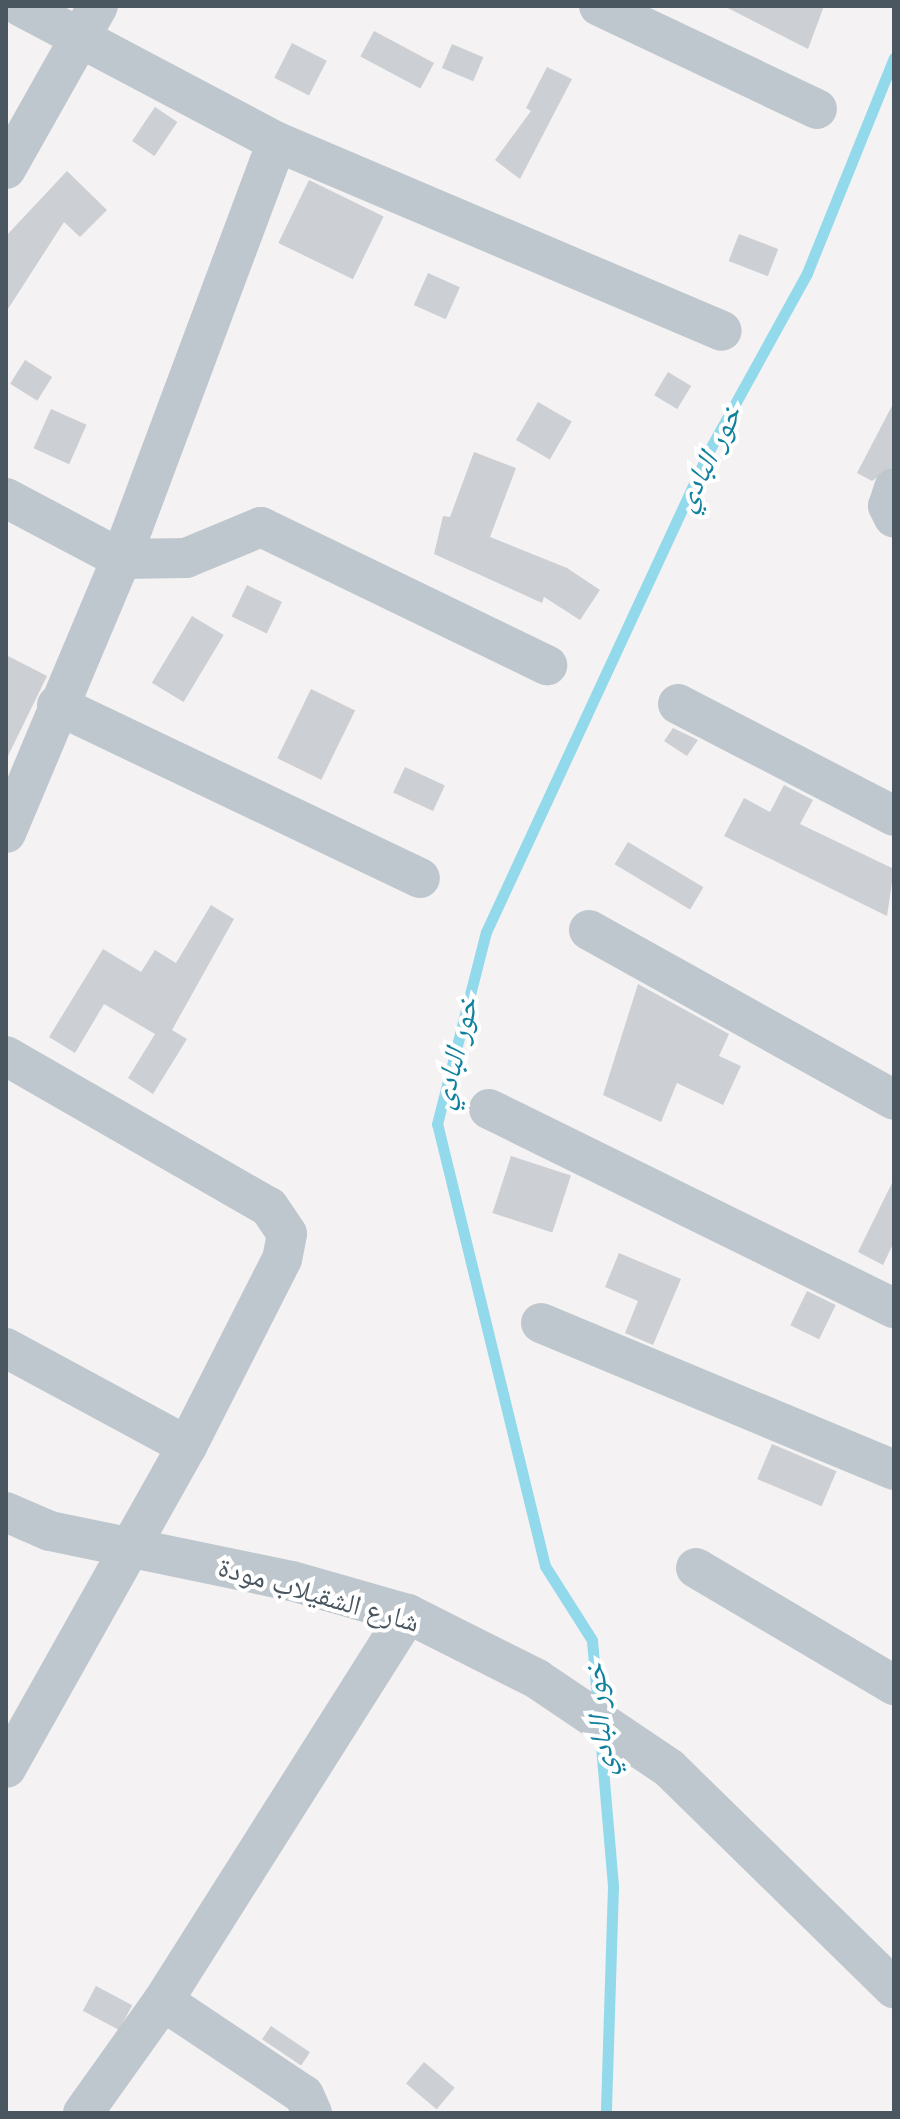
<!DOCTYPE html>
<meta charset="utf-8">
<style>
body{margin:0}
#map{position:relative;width:900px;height:2119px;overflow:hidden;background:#f4f2f2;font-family:Montserrat,"Noto Naskh Arabic",sans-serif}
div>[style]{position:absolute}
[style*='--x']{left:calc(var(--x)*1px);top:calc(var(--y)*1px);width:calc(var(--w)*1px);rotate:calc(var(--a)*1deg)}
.stream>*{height:11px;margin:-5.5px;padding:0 5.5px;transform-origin:5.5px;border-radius:5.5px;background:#92d9eb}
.building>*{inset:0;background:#cccfd4;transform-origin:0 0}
.minor>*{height:40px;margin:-20px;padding:0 20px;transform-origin:20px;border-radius:20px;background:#bec7ce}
span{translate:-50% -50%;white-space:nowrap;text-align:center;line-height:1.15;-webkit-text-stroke:8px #fff;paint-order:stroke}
.street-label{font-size:28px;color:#4a5660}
.water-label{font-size:30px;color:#10819d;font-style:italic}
.frame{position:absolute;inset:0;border:8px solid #4a5660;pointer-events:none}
</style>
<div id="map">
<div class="stream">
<i style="--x:598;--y:1709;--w:69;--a:-95"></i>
<i style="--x:592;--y:1640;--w:88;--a:-122.4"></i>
<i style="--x:545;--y:1566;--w:455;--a:-103.7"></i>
<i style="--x:437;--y:1124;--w:198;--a:-75.7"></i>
<i style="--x:486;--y:932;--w:532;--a:-65.12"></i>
<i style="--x:710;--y:449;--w:201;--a:-61.1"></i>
<i style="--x:807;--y:273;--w:232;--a:-68"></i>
<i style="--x:600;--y:1734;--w:153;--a:85.1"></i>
<i style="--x:613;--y:1886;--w:227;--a:91.8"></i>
</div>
<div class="building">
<i style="clip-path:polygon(724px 6px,824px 6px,808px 49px)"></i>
<i style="left:374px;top:31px;width:68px;height:29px;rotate:28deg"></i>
<i style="left:292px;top:43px;width:39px;height:39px;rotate:27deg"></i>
<i style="left:452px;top:44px;width:34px;height:26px;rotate:23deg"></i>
<i style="clip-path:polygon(547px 67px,572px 79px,520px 179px,495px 160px,531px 111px,526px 108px)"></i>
<i style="left:155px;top:107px;width:27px;height:41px;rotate:34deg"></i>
<i style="clip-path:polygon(67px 171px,107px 210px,80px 237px,64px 222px,6px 312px,6px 236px)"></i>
<i style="left:309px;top:180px;width:83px;height:70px;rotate:26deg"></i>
<i style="left:739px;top:234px;width:42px;height:29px;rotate:21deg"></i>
<i style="left:428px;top:273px;width:35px;height:35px;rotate:24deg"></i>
<i style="left:25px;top:360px;width:32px;height:28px;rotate:32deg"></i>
<i style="left:668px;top:372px;width:27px;height:27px;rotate:31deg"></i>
<i style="left:538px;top:402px;width:39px;height:44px;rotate:30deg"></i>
<i style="clip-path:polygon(894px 402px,894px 466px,872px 481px,857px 473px)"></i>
<i style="left:51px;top:409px;width:39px;height:43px;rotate:24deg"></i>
<i style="clip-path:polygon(474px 452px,516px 468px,490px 537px,567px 568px,600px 590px,580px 620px,544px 597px,542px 603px,434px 554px,443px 516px,450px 517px)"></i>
<i style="left:247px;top:585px;width:39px;height:35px;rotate:26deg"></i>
<i style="left:192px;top:616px;width:37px;height:78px;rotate:31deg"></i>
<i style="clip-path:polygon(6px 655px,47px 676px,6px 760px)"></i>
<i style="left:311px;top:689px;width:49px;height:77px;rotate:26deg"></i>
<i style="clip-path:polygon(673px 728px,698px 740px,687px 756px,664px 741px)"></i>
<i style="left:405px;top:767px;width:44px;height:28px;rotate:25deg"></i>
<i style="clip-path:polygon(784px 785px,813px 800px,800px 824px,894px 869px,887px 916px,724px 836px,744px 798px,770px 812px)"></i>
<i style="left:628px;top:842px;width:88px;height:26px;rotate:31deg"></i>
<i style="clip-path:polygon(211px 905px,234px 919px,172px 1030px,187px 1039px,153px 1094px,128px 1078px,155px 1034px,104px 1004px,75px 1053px,49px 1037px,103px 949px,141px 972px,155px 950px,176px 963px)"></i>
<i style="clip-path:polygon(638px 984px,729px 1034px,719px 1056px,741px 1066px,723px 1105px,677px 1083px,661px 1122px,603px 1095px)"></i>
<i style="left:511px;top:1156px;width:63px;height:60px;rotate:18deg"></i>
<i style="clip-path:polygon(894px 1179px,894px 1242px,883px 1265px,858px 1252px)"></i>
<i style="clip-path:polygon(619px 1253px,681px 1279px,653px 1345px,625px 1333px,638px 1301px,605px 1287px)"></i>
<i style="left:807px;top:1291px;width:32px;height:38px;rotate:26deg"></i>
<i style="left:772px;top:1444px;width:70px;height:38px;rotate:23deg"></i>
<i style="left:96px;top:1986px;width:41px;height:28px;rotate:28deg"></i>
<i style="left:271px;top:2026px;width:47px;height:16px;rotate:34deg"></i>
<i style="left:424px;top:2062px;width:40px;height:28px;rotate:40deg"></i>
</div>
<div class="minor">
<i style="--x:20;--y:6;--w:291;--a:27.9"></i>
<i style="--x:277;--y:142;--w:483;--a:23"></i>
<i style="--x:599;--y:6;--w:241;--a:25.3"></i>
<i style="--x:6;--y:169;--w:187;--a:-60.6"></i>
<i style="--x:894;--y:488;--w:19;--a:108"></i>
<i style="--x:888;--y:506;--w:13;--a:63"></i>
<i style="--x:6;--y:498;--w:130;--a:27.9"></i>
<i style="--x:121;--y:559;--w:65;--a:-0.9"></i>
<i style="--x:186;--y:558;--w:81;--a:-22.5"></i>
<i style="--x:261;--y:527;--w:318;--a:25.8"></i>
<i style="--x:678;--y:704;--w:243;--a:27.4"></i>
<i style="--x:57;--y:705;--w:402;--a:25.5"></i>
<i style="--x:6;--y:833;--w:297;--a:-67.2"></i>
<i style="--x:121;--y:559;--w:445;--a:-69.5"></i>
<i style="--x:589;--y:930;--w:349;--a:29.1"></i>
<i style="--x:6;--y:1056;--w:303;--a:29.9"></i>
<i style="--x:269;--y:1207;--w:32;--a:56"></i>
<i style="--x:287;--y:1234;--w:25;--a:101"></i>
<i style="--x:282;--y:1259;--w:210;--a:116.9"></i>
<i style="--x:187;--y:1446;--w:369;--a:119.3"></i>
<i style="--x:489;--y:1109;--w:451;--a:26.2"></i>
<i style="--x:541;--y:1323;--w:382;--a:22.6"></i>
<i style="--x:6;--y:1348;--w:206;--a:28.4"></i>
<i style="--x:6;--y:1512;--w:48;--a:23.4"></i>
<i style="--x:50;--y:1531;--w:247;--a:11.7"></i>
<i style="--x:292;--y:1581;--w:121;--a:15.9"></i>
<i style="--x:408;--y:1614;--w:144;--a:26.7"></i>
<i style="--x:537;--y:1679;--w:159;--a:34"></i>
<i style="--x:669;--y:1768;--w:315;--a:44.4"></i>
<i style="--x:696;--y:1568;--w:230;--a:30.6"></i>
<i style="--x:163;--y:2001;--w:169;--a:33.7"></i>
<i style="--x:304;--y:2095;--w:20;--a:66"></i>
<i style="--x:83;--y:2113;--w:138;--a:-54.5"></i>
<i style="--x:163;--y:2001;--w:458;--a:-57.7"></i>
</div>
<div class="street-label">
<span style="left:319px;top:1594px;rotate:16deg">شارع الشقيلاب مودة</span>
</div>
<div class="water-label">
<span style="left:708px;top:458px;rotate:-63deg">خور البادي</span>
<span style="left:455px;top:1053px;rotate:-76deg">خور البادي</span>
<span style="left:599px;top:1720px;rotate:-95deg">خور البادي</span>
</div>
<div class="frame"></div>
</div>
